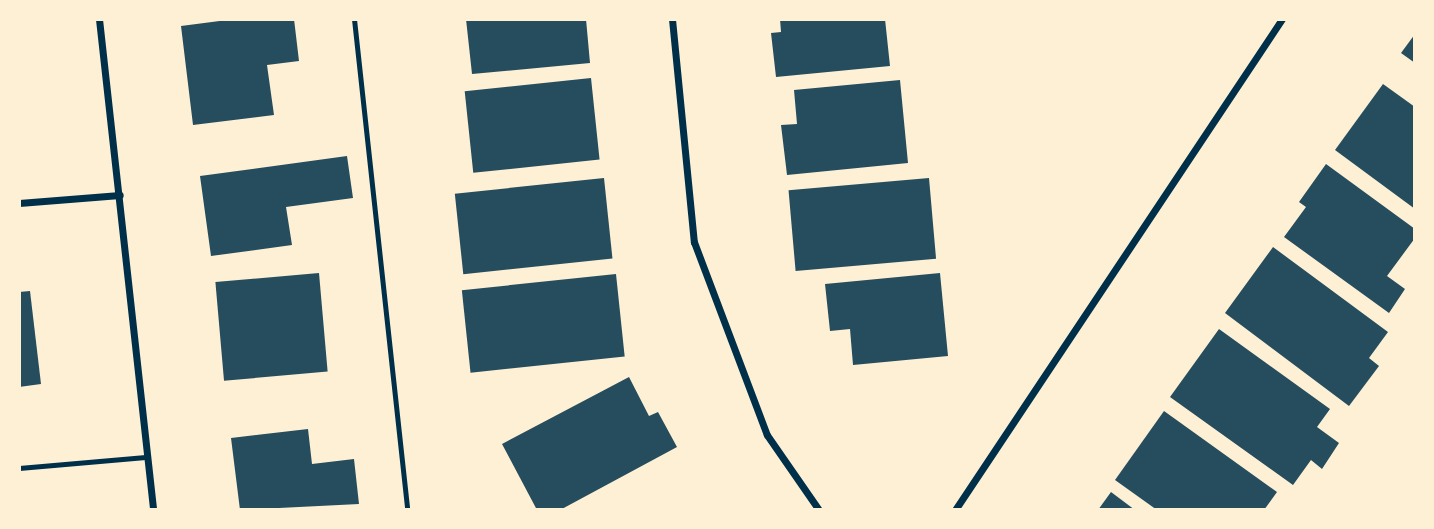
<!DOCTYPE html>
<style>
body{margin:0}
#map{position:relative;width:1434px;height:529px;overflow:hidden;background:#fdf0d5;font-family:Barlow,sans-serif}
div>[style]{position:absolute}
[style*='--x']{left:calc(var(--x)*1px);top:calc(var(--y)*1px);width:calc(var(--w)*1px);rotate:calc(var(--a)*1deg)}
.building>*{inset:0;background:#264d5e;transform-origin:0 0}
.service>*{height:5px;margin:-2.5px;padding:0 2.5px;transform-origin:2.5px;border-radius:2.5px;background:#003049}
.minor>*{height:7px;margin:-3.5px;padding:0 3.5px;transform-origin:3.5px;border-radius:3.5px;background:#003049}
span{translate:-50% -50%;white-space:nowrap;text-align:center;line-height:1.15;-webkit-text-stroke:7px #fdf0d5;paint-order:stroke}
.frame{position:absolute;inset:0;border:21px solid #fdf0d5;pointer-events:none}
</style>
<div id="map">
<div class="building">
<i style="clip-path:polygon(235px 19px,294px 19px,299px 61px,267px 65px,274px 115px,193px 125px,181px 26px)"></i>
<i style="clip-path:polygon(466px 19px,586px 19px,590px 63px,472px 74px)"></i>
<i style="clip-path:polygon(780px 19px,885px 19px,890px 66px,776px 77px,771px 33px,781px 32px)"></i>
<i style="clip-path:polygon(1415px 34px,1415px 63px,1401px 53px)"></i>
<i style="left:591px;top:78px;width:82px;height:127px;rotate:84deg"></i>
<i style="clip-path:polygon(900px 80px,908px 163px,787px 175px,781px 125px,797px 124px,794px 90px)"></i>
<i style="clip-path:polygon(1383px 84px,1415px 107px,1415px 209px,1335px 150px)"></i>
<i style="clip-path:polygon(347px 156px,353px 198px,286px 207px,292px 245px,211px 256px,200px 176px)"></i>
<i style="clip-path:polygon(1326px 164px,1415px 229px,1415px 238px,1387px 276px,1405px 289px,1389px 313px,1284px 237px,1306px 207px,1299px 202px)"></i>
<i style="left:604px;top:178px;width:81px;height:150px;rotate:84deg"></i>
<i style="left:929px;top:178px;width:81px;height:141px;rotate:85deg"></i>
<i style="clip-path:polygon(1273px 247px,1388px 332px,1369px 358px,1379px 366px,1349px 406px,1225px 313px)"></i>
<i style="left:319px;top:273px;width:99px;height:104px;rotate:85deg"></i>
<i style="clip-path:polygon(940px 273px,948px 356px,853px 365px,850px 329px,830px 331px,825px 284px)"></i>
<i style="left:616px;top:274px;width:83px;height:155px;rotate:84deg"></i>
<i style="clip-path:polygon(30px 291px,41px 384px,19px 387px,19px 292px)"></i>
<i style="clip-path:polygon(1219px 329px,1330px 409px,1317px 427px,1339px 443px,1322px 469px,1311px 460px,1293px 485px,1170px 397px)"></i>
<i style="clip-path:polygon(629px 377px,649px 416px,658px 412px,677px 447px,560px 510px,537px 510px,502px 444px)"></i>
<i style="clip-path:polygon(1164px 411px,1277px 492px,1264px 510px,1157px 510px,1115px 480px)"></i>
<i style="clip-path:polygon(308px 429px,312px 464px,354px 459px,359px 504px,240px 510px,231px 438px)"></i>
<i style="clip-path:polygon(1111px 492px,1135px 510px,1098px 510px)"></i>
</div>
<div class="service">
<i style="--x:354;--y:19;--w:494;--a:83.8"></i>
<i style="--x:19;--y:468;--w:127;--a:-5"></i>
</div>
<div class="minor">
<i style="--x:99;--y:19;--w:494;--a:83.7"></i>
<i style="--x:672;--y:19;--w:224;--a:84.4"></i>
<i style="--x:694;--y:242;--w:206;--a:69.3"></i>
<i style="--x:767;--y:435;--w:91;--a:55.3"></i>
<i style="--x:19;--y:203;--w:101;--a:-4.5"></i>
<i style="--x:955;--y:510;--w:590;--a:-56.34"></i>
</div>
<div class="frame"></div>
</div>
